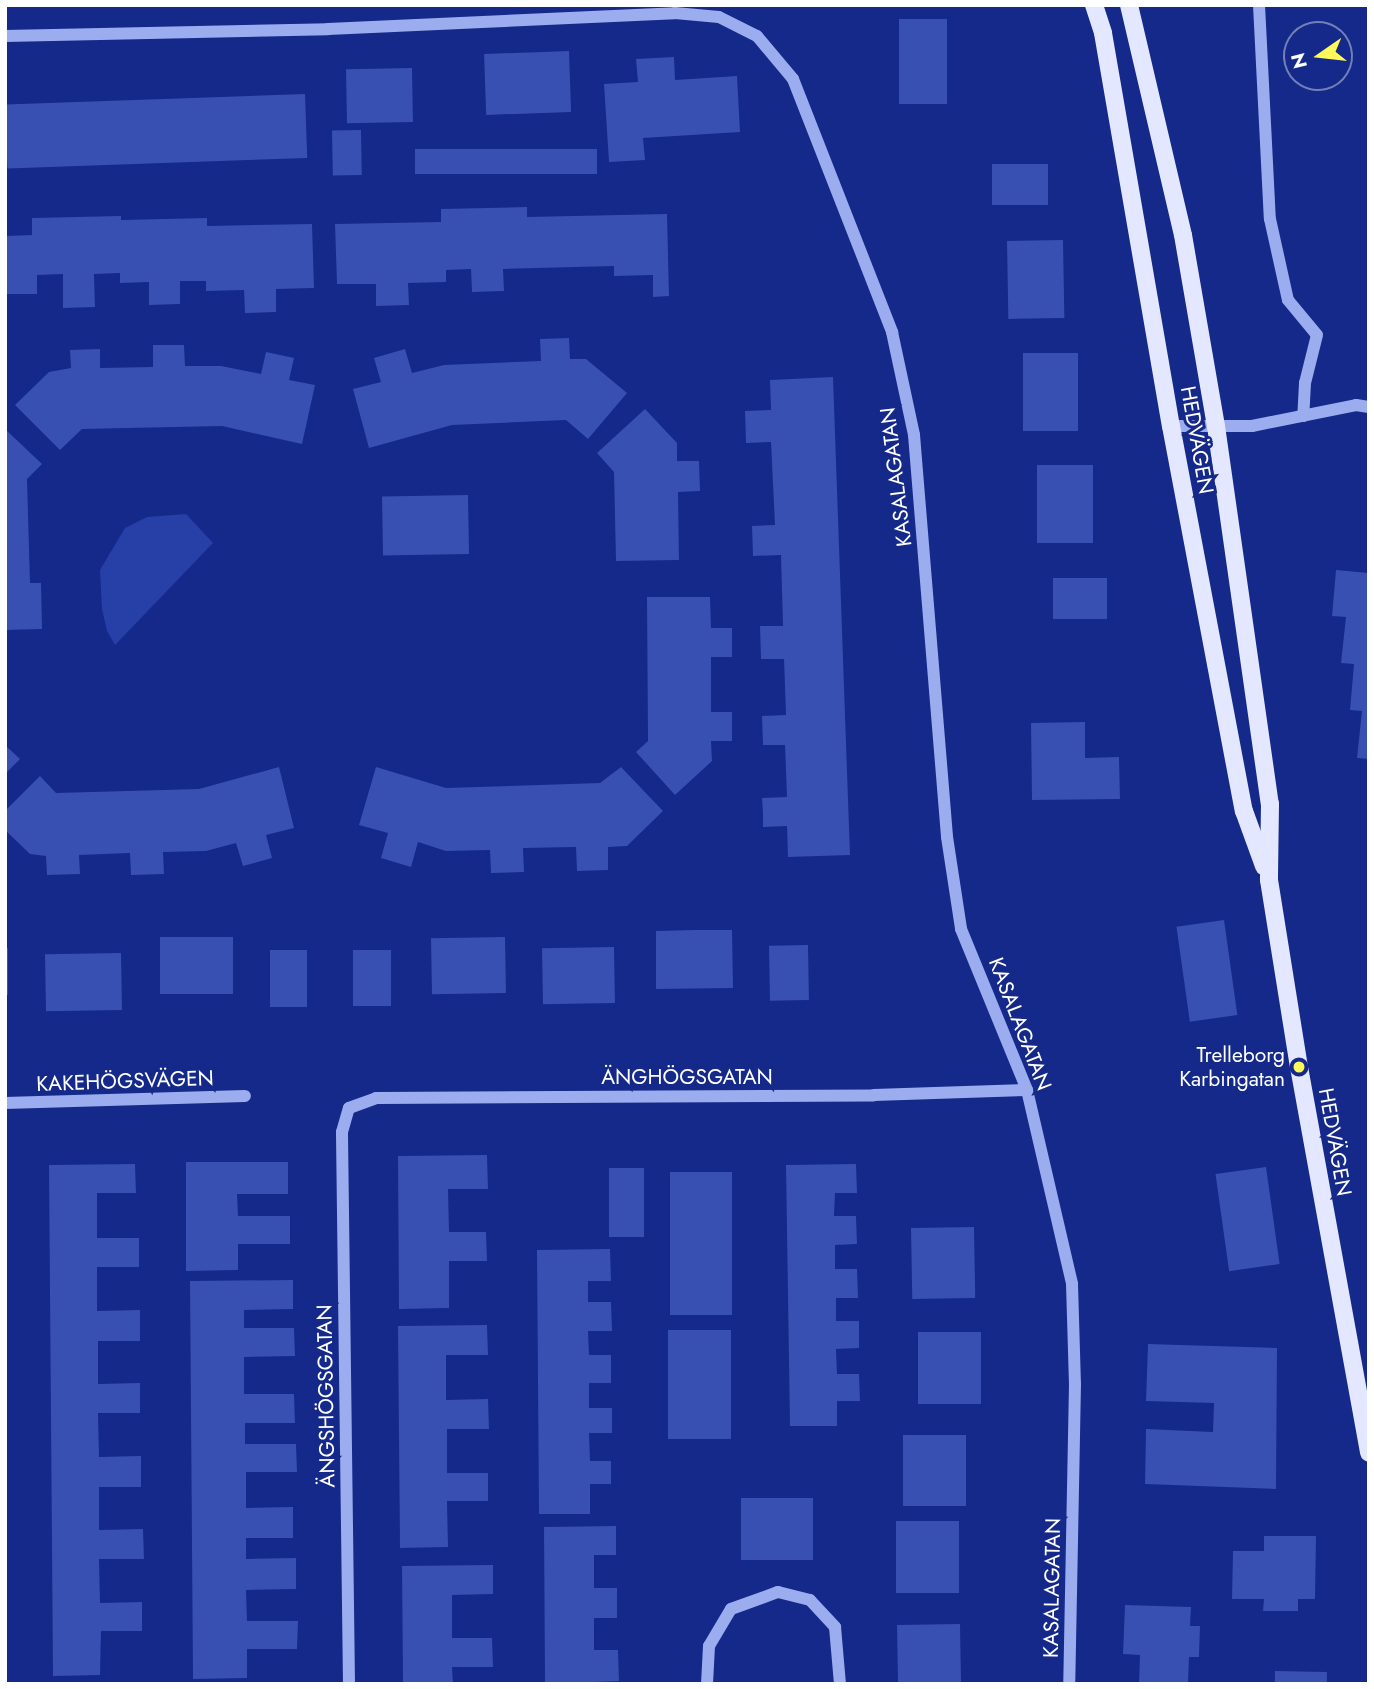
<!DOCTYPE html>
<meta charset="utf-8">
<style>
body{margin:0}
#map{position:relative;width:1374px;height:1689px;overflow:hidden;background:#142989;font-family:Jost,sans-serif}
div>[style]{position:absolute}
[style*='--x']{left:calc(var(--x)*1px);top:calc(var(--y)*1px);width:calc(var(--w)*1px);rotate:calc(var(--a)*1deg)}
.green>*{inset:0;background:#2640a8}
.building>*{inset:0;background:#3850b1;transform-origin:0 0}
.minor>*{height:12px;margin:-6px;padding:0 6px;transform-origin:6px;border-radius:6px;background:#9bacef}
.major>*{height:18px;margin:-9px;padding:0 9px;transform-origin:9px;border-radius:9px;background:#e3e7ff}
.dots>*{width:19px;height:19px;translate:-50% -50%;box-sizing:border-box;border:4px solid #142989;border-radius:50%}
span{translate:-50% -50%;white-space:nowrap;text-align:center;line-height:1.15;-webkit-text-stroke:6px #142989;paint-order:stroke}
.street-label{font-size:21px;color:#fff}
.poi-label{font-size:21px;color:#fff}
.right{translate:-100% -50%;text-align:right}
.frame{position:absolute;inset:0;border:7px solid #fff;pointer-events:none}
.north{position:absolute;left:1283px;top:21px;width:70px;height:70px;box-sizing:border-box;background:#142989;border:2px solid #727fb8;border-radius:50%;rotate:256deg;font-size:19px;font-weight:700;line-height:28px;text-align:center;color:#fff}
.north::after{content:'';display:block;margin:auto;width:24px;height:32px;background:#fff959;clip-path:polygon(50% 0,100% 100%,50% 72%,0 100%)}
</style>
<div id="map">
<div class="green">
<i style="clip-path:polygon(186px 514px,213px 543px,115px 645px,107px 631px,102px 609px,100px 570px,125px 528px,147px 517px)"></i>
</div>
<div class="building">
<i style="left:899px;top:19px;width:48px;height:85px"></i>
<i style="left:569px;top:51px;width:61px;height:85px;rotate:88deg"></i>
<i style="clip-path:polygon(674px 57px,675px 80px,737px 76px,740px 132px,643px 138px,645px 160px,609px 162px,604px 84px,638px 82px,636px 59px)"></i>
<i style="left:412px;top:68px;width:54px;height:66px;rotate:89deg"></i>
<i style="left:305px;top:94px;width:64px;height:300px;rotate:88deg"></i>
<i style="left:361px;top:130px;width:45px;height:29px;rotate:89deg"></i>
<i style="left:597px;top:149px;width:25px;height:182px;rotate:90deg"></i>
<i style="left:992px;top:164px;width:56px;height:41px"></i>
<i style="clip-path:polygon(527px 207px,527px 217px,667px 214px,669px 296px,653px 297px,653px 275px,614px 276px,614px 266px,503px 269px,504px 291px,472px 292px,471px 269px,446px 270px,446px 282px,408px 283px,409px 305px,376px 306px,376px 284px,337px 284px,335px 224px,441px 222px,441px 209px)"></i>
<i style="clip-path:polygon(121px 216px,121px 220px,207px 218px,207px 226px,312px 224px,314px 288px,276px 289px,276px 312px,245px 313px,244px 290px,206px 291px,206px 281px,180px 281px,180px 304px,149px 305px,149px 282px,120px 283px,120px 273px,94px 274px,95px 307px,63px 308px,63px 274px,37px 275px,37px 294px,5px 294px,5px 236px,32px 235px,32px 218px)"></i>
<i style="left:1063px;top:240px;width:78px;height:56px;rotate:89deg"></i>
<i style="clip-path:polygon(569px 338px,570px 359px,586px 359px,627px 393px,588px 439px,566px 420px,452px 425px,369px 448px,353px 389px,381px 382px,374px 358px,405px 349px,412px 373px,444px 365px,541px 361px,540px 339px)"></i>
<i style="clip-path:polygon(153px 345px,184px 345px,185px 366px,221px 366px,261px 374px,266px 352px,294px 358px,289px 380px,315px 385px,302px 444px,222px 426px,82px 429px,60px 450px,15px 405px,49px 372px,71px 368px,70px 350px,100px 349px,100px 368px,153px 367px)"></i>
<i style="left:1023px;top:353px;width:55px;height:78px"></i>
<i style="clip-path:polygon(833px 377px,850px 855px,788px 857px,787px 826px,763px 827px,763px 814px,762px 798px,787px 797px,785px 745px,763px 745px,762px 716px,786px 715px,784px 659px,761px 659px,760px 626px,783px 626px,781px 555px,753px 556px,752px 526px,775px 525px,771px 442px,746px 443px,745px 411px,771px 410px,770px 380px)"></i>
<i style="clip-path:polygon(645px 409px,677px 443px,677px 461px,699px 461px,700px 491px,678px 492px,679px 560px,616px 561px,614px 472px,597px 453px)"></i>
<i style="clip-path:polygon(5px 429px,42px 464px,27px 479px,30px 583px,41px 583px,42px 629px,5px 630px)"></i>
<i style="left:1037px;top:465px;width:56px;height:78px"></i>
<i style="left:468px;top:495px;width:59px;height:86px;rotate:89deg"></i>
<i style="clip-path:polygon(1336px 570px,1369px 573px,1369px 759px,1357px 758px,1362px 711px,1350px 710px,1354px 664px,1341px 663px,1346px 617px,1332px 616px)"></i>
<i style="left:1107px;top:578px;width:41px;height:54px;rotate:90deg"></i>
<i style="clip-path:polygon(647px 597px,710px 597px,711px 628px,732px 628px,732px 657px,711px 657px,711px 712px,732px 712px,732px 741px,711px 741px,712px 761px,675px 795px,636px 752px,648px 741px)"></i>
<i style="clip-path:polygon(1085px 722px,1085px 758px,1119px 757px,1120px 799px,1032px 800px,1031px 723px)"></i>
<i style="clip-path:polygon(5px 745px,20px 759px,5px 774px)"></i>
<i style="clip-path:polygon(279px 767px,294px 828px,266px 835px,272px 858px,243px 866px,236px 843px,206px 851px,163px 852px,164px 874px,131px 875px,130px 853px,79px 855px,80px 874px,47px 875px,46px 856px,30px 854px,5px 830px,5px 811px,40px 776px,56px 793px,199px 789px)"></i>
<i style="clip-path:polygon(376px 767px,446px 788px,600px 783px,621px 767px,663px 811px,627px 846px,608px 847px,608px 870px,577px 871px,576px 847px,523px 848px,524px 872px,491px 873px,490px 850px,446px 851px,418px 842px,411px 867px,381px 858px,388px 833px,359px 825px)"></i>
<i style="left:1224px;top:920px;width:96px;height:48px;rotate:82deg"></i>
<i style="clip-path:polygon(694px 930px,732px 930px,733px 988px,656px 989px,656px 931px)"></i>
<i style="left:233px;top:937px;width:57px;height:73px;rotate:90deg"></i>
<i style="left:505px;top:937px;width:56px;height:74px;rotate:89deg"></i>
<i style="left:808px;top:945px;width:55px;height:39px;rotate:89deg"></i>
<i style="left:614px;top:947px;width:56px;height:72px;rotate:89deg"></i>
<i style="left:5px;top:948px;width:3px;height:47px"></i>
<i style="left:270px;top:950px;width:37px;height:57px"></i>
<i style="left:353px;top:950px;width:38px;height:56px"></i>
<i style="left:121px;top:953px;width:57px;height:76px;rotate:89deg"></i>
<i style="clip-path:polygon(487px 1155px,488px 1189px,448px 1189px,449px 1232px,486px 1232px,487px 1261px,449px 1261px,449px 1308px,399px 1309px,398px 1156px)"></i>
<i style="clip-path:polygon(186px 1162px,288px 1162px,288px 1194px,237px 1194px,238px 1216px,290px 1216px,290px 1244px,238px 1244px,238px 1270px,186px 1271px)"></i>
<i style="clip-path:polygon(135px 1164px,136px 1193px,97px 1193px,97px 1238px,139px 1238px,139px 1267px,97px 1267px,97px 1311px,140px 1310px,140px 1341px,98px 1341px,98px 1384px,140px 1383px,140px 1413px,98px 1413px,99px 1457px,141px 1456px,141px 1487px,99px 1487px,99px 1530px,143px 1529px,144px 1559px,99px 1559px,100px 1603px,142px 1602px,142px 1631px,101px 1631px,100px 1675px,53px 1676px,49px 1165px)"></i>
<i style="clip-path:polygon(856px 1164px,857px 1193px,835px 1193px,834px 1216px,856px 1216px,857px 1244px,835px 1245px,835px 1269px,857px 1269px,858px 1298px,836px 1298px,836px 1321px,859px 1321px,859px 1348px,836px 1349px,837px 1374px,859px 1374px,860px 1401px,837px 1401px,837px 1426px,790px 1426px,786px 1165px)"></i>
<i style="left:1266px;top:1167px;width:98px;height:51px;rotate:82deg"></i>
<i style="left:644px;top:1168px;width:69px;height:35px;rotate:90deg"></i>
<i style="left:670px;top:1172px;width:62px;height:143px"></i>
<i style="left:974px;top:1227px;width:71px;height:63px;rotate:89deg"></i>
<i style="clip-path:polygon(610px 1249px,611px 1281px,588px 1281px,588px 1302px,611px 1302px,612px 1331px,588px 1331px,589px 1355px,611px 1355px,611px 1383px,589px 1383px,589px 1408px,612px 1408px,612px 1433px,589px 1433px,590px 1461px,611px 1461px,611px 1484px,590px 1484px,590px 1514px,539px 1514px,537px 1250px)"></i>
<i style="clip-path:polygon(293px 1280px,293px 1309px,244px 1310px,244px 1328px,294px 1328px,295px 1356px,244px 1357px,244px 1394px,294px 1394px,295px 1423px,245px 1423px,245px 1444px,296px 1444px,297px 1472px,246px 1472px,246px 1508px,293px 1507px,293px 1538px,246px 1538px,246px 1559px,296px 1558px,296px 1589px,246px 1590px,247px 1621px,298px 1621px,297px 1649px,247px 1649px,247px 1678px,193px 1679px,190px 1281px)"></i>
<i style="clip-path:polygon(487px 1325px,488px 1355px,446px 1355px,446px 1400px,488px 1399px,489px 1429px,447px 1429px,447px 1473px,488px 1473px,488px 1501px,447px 1501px,448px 1547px,400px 1548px,398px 1326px)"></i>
<i style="left:668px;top:1330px;width:63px;height:109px"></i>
<i style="left:918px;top:1332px;width:63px;height:72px"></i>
<i style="clip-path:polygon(1148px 1344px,1277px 1348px,1276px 1489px,1145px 1484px,1146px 1429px,1213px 1432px,1214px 1403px,1146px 1401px)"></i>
<i style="left:903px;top:1435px;width:63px;height:71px"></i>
<i style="left:741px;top:1498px;width:72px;height:62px"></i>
<i style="left:896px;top:1521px;width:63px;height:72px"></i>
<i style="clip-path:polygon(616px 1526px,616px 1555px,594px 1555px,594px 1588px,617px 1588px,617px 1618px,594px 1618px,594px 1650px,618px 1650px,619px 1681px,545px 1684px,544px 1527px)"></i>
<i style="clip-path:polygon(1264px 1536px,1316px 1536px,1315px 1599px,1298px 1599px,1298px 1611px,1263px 1611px,1264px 1599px,1232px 1599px,1233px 1551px,1264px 1551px)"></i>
<i style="clip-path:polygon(493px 1565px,493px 1594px,452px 1595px,452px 1638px,492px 1638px,493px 1667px,452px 1667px,453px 1684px,403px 1684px,402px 1566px)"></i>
<i style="clip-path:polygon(1125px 1605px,1191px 1607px,1190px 1626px,1200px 1626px,1199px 1657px,1189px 1657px,1188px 1684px,1139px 1684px,1140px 1655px,1123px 1654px)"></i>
<i style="left:960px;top:1624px;width:60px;height:63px;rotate:89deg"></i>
<i style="left:1275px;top:1671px;width:52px;height:13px;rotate:1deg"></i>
</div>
<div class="minor">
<i style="--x:1259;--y:5;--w:214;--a:87.1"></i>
<i style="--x:1270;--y:219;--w:83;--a:77.5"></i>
<i style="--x:1288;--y:300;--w:45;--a:50.4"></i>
<i style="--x:1317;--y:335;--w:49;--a:104"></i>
<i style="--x:1305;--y:383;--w:33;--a:93"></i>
<i style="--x:5;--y:36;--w:323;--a:-1.2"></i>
<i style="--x:328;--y:29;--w:347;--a:-2.6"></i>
<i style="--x:675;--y:13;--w:44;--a:5.2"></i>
<i style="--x:719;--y:17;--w:42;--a:26.6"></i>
<i style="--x:757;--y:36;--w:56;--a:50.1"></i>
<i style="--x:793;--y:79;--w:272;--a:68.6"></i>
<i style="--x:892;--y:332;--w:105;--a:77.9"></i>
<i style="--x:914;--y:435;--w:403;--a:85.3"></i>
<i style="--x:947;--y:837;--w:93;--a:81.3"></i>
<i style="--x:961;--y:929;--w:174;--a:67.7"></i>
<i style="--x:1027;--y:1090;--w:199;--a:76.9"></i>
<i style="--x:1072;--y:1284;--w:100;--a:88.3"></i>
<i style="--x:1075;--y:1384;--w:300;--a:91.1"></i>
<i style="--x:1171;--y:426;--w:81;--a:0"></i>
<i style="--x:1252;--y:426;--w:106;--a:-11.4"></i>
<i style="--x:1356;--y:405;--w:13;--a:9"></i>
<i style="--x:5;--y:1103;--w:240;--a:-1.7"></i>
<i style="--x:349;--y:1684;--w:552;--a:-90.73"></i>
<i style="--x:342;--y:1132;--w:25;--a:-74"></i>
<i style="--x:349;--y:1108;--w:29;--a:-20"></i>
<i style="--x:376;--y:1098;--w:498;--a:-0.3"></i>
<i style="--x:874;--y:1095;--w:153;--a:-1.9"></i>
<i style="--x:707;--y:1684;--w:38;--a:-87"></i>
<i style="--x:709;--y:1646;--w:43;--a:-59.3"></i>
<i style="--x:731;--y:1609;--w:50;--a:-19.9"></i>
<i style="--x:778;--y:1592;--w:33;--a:14"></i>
<i style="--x:810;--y:1600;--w:37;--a:47"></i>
<i style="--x:835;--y:1627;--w:57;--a:85"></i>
</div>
<div class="major">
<i style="--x:1094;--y:5;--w:29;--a:72"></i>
<i style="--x:1103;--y:33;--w:399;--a:80.2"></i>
<i style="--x:1171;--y:426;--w:392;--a:79.3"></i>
<i style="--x:1244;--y:811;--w:59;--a:70"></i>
<i style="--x:1129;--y:5;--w:236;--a:76.8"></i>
<i style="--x:1183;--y:235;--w:194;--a:80.2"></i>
<i style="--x:1216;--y:426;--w:382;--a:81.9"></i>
<i style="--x:1270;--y:804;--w:76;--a:90.8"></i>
<i style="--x:1269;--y:880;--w:189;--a:80.9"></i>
<i style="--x:1299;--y:1067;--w:392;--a:79.7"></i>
</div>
<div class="dots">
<i style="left:1299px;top:1067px;background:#fff959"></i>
</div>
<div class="street-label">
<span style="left:1197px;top:440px;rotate:80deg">HEDVÄGEN</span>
<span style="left:896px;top:477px;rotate:-97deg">KASALAGATAN</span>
<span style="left:1020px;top:1024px;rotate:69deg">KASALAGATAN</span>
<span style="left:687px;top:1077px">ÄNGHÖGSGATAN</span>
<span style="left:125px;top:1081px;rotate:-2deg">KAKEHÖGSVÄGEN</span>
<span style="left:1335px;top:1142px;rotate:80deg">HEDVÄGEN</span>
<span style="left:326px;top:1396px;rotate:-91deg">ÄNGSHÖGSGATAN</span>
<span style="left:1052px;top:1588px;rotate:-89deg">KASALAGATAN</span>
</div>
<div class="poi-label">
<span class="right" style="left:1285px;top:1067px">Trelleborg<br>Karbingatan</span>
</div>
<div class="frame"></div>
<div class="north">N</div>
</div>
